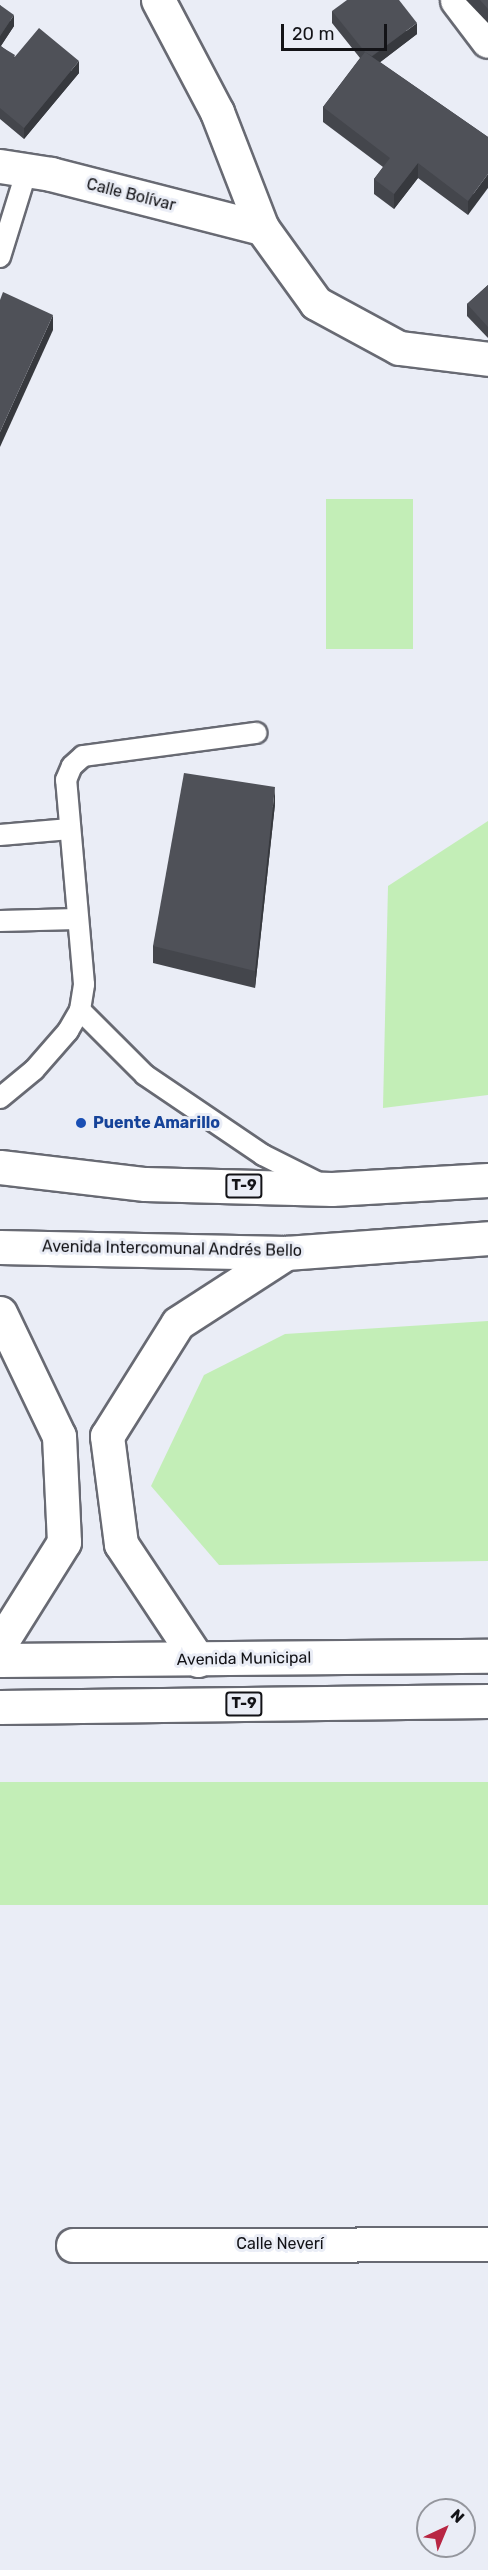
<!DOCTYPE html>
<meta charset="utf-8">
<style>
body{margin:0}
#map{position:relative;width:488px;height:2570px;overflow:hidden;background:#eaedf6;font-family:Rubik,sans-serif}
div>[style]{position:absolute}
[style*='--x']{left:calc(var(--x)*1px);top:calc(var(--y)*1px);width:calc(var(--w)*1px);rotate:calc(var(--a)*1deg)}
.green>*{inset:0;background:#c3eeb7;transform-origin:0 0}
.roads{filter:drop-shadow(2px 0 #686a73) drop-shadow(-2px 0 #686a73) drop-shadow(0 2px #686a73) drop-shadow(0 -2px #686a73)}
.lane>*{height:20px;margin:-10px;padding:0 10px;transform-origin:10px;border-radius:10px;background:#fff}
.street>*{height:33px;margin:-16.5px;padding:0 16.5px;transform-origin:16.5px;border-radius:16.5px;background:#fff}
.highway>*{height:33px;margin:-16.5px;padding:0 16.5px;transform-origin:16.5px;border-radius:16.5px;background:#fff}
.wall>*{inset:0;background:#44464c}
.shaded-wall>*{inset:0;background:#37393e}
.building>*{inset:0;background:#4f5158}
.dots>*{width:16px;height:16px;translate:-50% -50%;box-sizing:border-box;border:3px solid #eaedf6;border-radius:50%}
span{translate:-50% -50%;white-space:nowrap;text-align:center;line-height:1.15;-webkit-text-stroke:6px #eaedf6;paint-order:stroke}
.shield-label span{padding:2px 4px;background:#eaedf6;border:2px solid;border-radius:4px;-webkit-text-stroke-width:0}
.shield-label{font-size:15px;color:#131317;font-weight:700}
.street-label{font-size:16px;color:#131317}
.transit-label{font-size:16px;color:#164399;font-weight:700}
.left{translate:0 -50%;text-align:left}
.north{position:absolute;left:416px;top:2498px;width:60px;height:60px;box-sizing:border-box;background:#eaedf6;border:2px solid #94969d;border-radius:50%;rotate:44deg;font-size:16px;font-weight:700;line-height:24px;text-align:center;color:#131317}
.north::after{content:'';display:block;margin:auto;width:21px;height:27px;background:#b82643;clip-path:polygon(50% 0,100% 100%,50% 72%,0 100%)}
.scale{position:absolute;left:281px;top:24px;width:106px;height:27px;box-sizing:border-box;border:3px solid #131317;border-top:0;padding-left:8px;font-size:18px;line-height:21px;white-space:nowrap;color:#131317;-webkit-text-stroke:4px #eaedf6;paint-order:stroke}
</style>
<div id="map">
<div class="green">
<i style="left:326px;top:499px;width:87px;height:150px"></i>
<i style="clip-path:polygon(488px 821px,488px 1095px,383px 1108px,388px 886px)"></i>
<i style="clip-path:polygon(488px 1321px,488px 1561px,219px 1565px,151px 1486px,204px 1375px,285px 1334px)"></i>
<i style="left:488px;top:1782px;width:123px;height:488px;rotate:90deg"></i>
</div>
<div class="roads">
<div class="lane">
<i style="--x:0;--y:257;--w:91;--a:-72.8"></i>
<i style="--x:0;--y:835;--w:70;--a:-4.9"></i>
<i style="--x:0;--y:921;--w:77;--a:-1.5"></i>
<i style="--x:80;--y:1010;--w:92;--a:45"></i>
<i style="--x:145;--y:1075;--w:143;--a:34.1"></i>
<i style="--x:263;--y:1155;--w:63;--a:26.6"></i>
<i style="--x:0;--y:1098;--w:44;--a:-39.5"></i>
<i style="--x:34;--y:1070;--w:52;--a:-48.9"></i>
<i style="--x:68;--y:1031;--w:24;--a:-60"></i>
<i style="--x:80;--y:1010;--w:26;--a:-81"></i>
<i style="--x:84;--y:984;--w:205;--a:-95"></i>
<i style="--x:66;--y:780;--w:15;--a:-67"></i>
<i style="--x:72;--y:766;--w:15;--a:-42"></i>
<i style="--x:83;--y:756;--w:175;--a:-7.6"></i>
</div>
<div class="street">
<i style="--x:158;--y:0;--w:127;--a:62.2"></i>
<i style="--x:217;--y:112;--w:124;--a:68.8"></i>
<i style="--x:262;--y:228;--w:92;--a:54.2"></i>
<i style="--x:316;--y:303;--w:94;--a:28.5"></i>
<i style="--x:399;--y:348;--w:90;--a:7"></i>
<i style="--x:457;--y:0;--w:51;--a:52.9"></i>
<i style="--x:0;--y:166;--w:52;--a:8.9"></i>
<i style="--x:51;--y:174;--w:218;--a:14.4"></i>
<i style="--x:73;--y:2245;--w:415;--a:-0.1"></i>
</div>
<div class="highway">
<i style="--x:0;--y:1167;--w:146;--a:6.7"></i>
<i style="--x:145;--y:1184;--w:187;--a:1.5"></i>
<i style="--x:332;--y:1189;--w:156;--a:-3.3"></i>
<i style="--x:0;--y:1247;--w:286;--a:1.2"></i>
<i style="--x:286;--y:1253;--w:203;--a:-4.2"></i>
<i style="--x:0;--y:1313;--w:136;--a:64.4"></i>
<i style="--x:59;--y:1436;--w:106;--a:87.3"></i>
<i style="--x:64;--y:1542;--w:120;--a:122.1"></i>
<i style="--x:0;--y:1660;--w:488;--a:-0.5"></i>
<i style="--x:198;--y:1660;--w:139;--a:-123.6"></i>
<i style="--x:121;--y:1544;--w:109;--a:-97.4"></i>
<i style="--x:107;--y:1436;--w:133;--a:-57.9"></i>
<i style="--x:178;--y:1323;--w:129;--a:-32.9"></i>
<i style="--x:0;--y:1707;--w:488;--a:-0.7"></i>
</div>
</div>
<div class="wall">
<i style="clip-path:polygon(466px 0,488px 0,488px 23px)"></i>
<i style="clip-path:polygon(0 5px,14px 26px,1px 46px,15px 57px,79px 73px,24px 139px,0 119px)"></i>
<i style="clip-path:polygon(332px 11px,417px 34px,380px 62px,488px 137px,468px 215px,418px 178px,394px 209px,374px 194px,374px 179px,383px 167px,323px 122px,323px 107px,360px 58px,332px 23px)"></i>
<i style="clip-path:polygon(488px 285px,488px 338px,467px 316px,467px 304px)"></i>
<i style="clip-path:polygon(275px 804px,255px 988px,153px 963px,153px 946px)"></i>
</div>
<div class="shaded-wall">
<i style="clip-path:polygon(14px 15px,14px 26px,0 47px,0 36px)"></i>
<i style="clip-path:polygon(417px 23px,417px 34px,370px 70px,370px 58px)"></i>
<i style="clip-path:polygon(79px 61px,79px 73px,24px 139px,24px 128px)"></i>
<i style="clip-path:polygon(418px 163px,418px 178px,394px 209px,394px 194px)"></i>
<i style="clip-path:polygon(488px 174px,488px 188px,468px 215px,468px 201px)"></i>
<i style="clip-path:polygon(53px 315px,53px 330px,0 447px,0 432px)"></i>
<i style="clip-path:polygon(275px 787px,275px 804px,255px 988px,255px 971px)"></i>
</div>
<div class="building">
<i style="clip-path:polygon(347px 0,399px 0,417px 23px,372px 56px,365px 52px,332px 11px)"></i>
<i style="clip-path:polygon(480px 0,488px 0,488px 9px)"></i>
<i style="clip-path:polygon(0 5px,14px 15px,0 36px)"></i>
<i style="clip-path:polygon(39px 28px,79px 61px,24px 128px,0 108px,0 46px,15px 55px,13px 59px)"></i>
<i style="clip-path:polygon(365px 52px,488px 137px,488px 174px,468px 201px,418px 163px,394px 194px,374px 179px,390px 158px,323px 107px)"></i>
<i style="clip-path:polygon(488px 285px,488px 327px,467px 304px)"></i>
<i style="clip-path:polygon(3px 292px,53px 315px,0 432px,0 300px)"></i>
<i style="clip-path:polygon(184px 773px,275px 787px,255px 971px,153px 946px)"></i>
</div>
<div class="dots">
<i style="left:81px;top:1123px;background:#1a4fb4"></i>
</div>
<div class="shield-label">
<span style="left:244px;top:1186px">T-9</span>
<span style="left:244px;top:1704px">T-9</span>
</div>
<div class="street-label">
<span style="left:131px;top:195px;rotate:14deg">Calle Bolívar</span>
<span style="left:172px;top:1249px;rotate:1deg">Avenida Intercomunal Andrés Bello</span>
<span style="left:244px;top:1659px;rotate:-1deg">Avenida Municipal</span>
<span style="left:280px;top:2244px">Calle Neverí</span>
</div>
<div class="transit-label">
<span class="left" style="left:93px;top:1123px">Puente Amarillo</span>
</div>
<div class="north">N</div>
<div class="scale">20 m</div>
</div>
